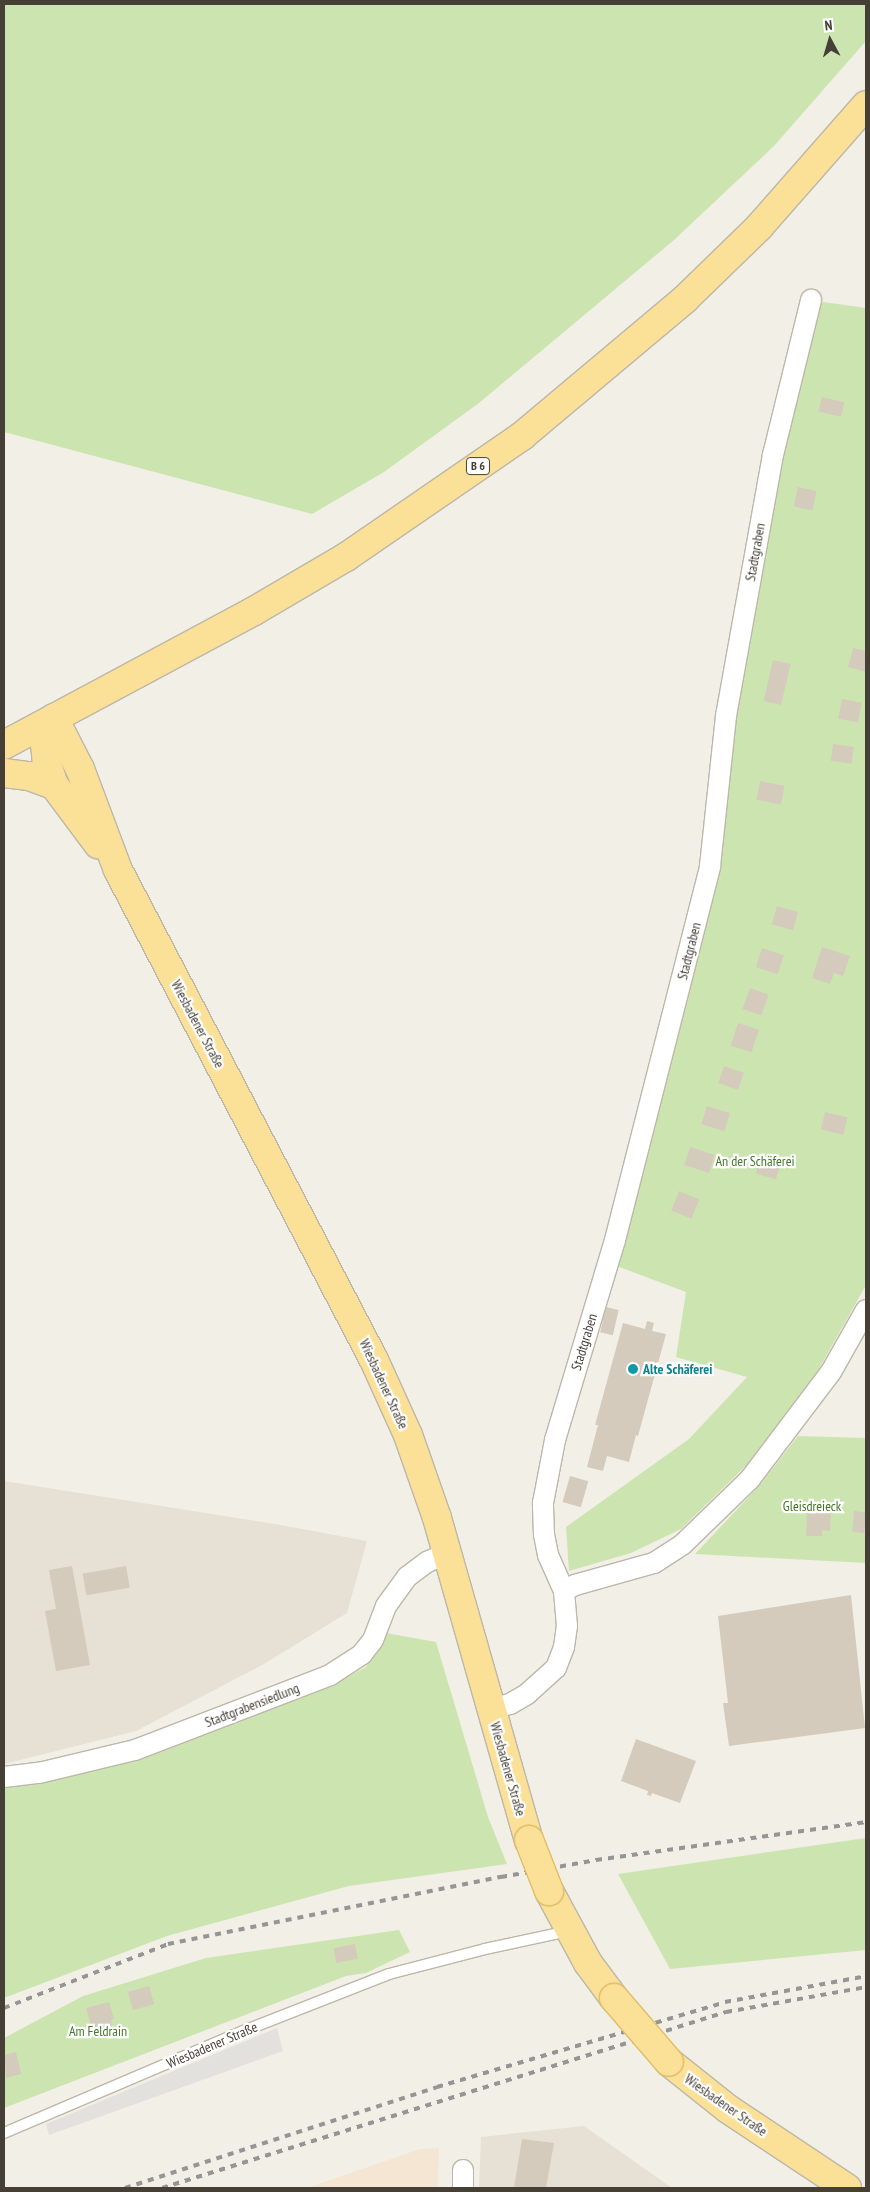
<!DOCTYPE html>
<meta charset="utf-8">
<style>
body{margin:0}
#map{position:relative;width:870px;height:2192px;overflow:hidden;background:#f2efe6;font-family:"PT Sans Narrow",sans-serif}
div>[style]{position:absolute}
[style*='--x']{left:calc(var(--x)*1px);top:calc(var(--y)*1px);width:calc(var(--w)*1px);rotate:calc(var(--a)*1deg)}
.residential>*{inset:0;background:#e6e1d4}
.commercial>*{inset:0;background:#f4e6d2}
.green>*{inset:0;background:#cce5b0}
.parking>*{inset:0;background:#e3e1de}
.building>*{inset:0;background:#d4cbbc;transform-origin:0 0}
.roads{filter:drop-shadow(1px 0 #bdb7a9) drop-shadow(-1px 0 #bdb7a9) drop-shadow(0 1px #bdb7a9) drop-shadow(0 -1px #bdb7a9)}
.service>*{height:10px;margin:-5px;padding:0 5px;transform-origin:5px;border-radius:5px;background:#fff}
.minor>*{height:20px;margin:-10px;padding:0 10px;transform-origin:10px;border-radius:10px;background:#fff}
.primary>*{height:28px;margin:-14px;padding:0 14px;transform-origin:14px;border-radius:14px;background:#fbe097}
.rail>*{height:4px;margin-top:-2px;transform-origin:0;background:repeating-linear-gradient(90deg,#959595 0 6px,transparent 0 12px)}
.bridges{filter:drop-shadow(1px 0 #dfbe67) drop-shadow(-1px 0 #dfbe67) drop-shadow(0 1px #dfbe67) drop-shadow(0 -1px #dfbe67)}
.primary-bridge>*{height:28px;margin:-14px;padding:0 14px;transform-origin:14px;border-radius:14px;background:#fbe097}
.dots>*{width:14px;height:14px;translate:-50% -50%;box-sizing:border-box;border:2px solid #fff;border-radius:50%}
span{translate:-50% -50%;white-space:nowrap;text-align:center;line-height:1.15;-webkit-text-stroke:4.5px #fff;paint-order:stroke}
.shield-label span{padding:1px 4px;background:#fff;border:1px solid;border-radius:4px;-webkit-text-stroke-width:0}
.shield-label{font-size:12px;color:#453f36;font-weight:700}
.street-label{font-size:14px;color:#453f36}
.park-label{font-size:14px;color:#45752b}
.culture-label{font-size:14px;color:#0d838f;font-weight:700}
.left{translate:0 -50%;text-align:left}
.frame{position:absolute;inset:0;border:5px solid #453f36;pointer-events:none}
.north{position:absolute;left:805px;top:15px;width:50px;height:50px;-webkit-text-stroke:4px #fff;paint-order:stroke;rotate:354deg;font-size:14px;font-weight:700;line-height:20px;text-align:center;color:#453f36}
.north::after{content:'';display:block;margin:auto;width:18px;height:22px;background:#453f36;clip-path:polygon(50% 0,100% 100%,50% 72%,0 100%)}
</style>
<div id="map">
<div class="residential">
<i style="clip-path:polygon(4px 1481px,275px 1524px,367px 1541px,347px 1613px,264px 1664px,136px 1731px,4px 1764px)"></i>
<i style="clip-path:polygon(584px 2126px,672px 2188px,479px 2188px,481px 2137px)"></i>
</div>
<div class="commercial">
<i style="clip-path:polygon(439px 2148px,438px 2188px,307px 2188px,420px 2149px)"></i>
</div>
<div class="green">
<i style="clip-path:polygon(4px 4px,866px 4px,866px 41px,774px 146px,674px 240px,479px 403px,384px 472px,312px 514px,4px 432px)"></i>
<i style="clip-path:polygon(816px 301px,866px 308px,866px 1285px,811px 1383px,753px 1459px,681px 1529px,631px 1553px,569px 1571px,566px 1527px,689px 1439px,747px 1377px,676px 1357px,686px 1292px,614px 1265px,715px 872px,731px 714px,781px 455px)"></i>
<i style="clip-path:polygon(798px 1436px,866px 1438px,866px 1563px,695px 1554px,759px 1486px)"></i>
<i style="clip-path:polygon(386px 1633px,436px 1642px,488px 1817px,507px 1864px,349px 1886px,167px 1936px,4px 1998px,4px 1787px,40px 1782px,137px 1761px,334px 1684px,366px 1667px)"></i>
<i style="clip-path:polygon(866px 1838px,866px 1950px,670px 1969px,618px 1874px)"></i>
<i style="clip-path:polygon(399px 1930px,410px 1952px,366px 1973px,346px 1976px,4px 2108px,4px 2038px,83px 1996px,206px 1958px)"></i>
</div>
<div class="parking">
<i style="clip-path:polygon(277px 2028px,283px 2051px,49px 2135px,46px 2124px)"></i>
</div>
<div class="building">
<i style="left:822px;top:397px;width:23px;height:15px;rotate:13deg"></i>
<i style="left:798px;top:487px;width:19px;height:20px;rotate:12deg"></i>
<i style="clip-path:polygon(853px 648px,866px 651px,866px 672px,848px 667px)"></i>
<i style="left:773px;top:660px;width:18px;height:42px;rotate:13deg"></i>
<i style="left:842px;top:699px;width:20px;height:20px;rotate:11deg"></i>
<i style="left:833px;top:744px;width:21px;height:17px;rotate:8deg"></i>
<i style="left:760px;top:781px;width:25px;height:19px;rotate:11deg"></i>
<i style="left:777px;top:906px;width:22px;height:19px;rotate:16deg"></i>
<i style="clip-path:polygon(822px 947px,850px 956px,843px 976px,834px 973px,830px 984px,812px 978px)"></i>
<i style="left:762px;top:948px;width:23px;height:20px;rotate:18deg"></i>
<i style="left:750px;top:988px;width:20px;height:22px;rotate:20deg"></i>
<i style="left:738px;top:1023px;width:22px;height:24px;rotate:18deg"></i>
<i style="left:724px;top:1066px;width:21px;height:18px;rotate:19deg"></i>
<i style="left:707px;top:1106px;width:24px;height:19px;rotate:17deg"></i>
<i style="left:825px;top:1112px;width:23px;height:18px;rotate:13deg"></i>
<i style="left:690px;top:1147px;width:26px;height:19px;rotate:18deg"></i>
<i style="left:761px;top:1156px;width:21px;height:18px;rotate:17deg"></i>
<i style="left:679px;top:1191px;width:22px;height:21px;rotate:22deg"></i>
<i style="left:606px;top:1307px;width:13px;height:26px;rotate:13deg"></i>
<i style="clip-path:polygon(647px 1321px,654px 1323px,652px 1331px,666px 1334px,638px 1436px,636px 1435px,629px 1462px,607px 1456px,603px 1471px,587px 1467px,598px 1425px,595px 1425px,623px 1323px,645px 1329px)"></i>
<i style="left:570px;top:1476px;width:19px;height:27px;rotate:16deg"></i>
<i style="clip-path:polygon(822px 1505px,831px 1505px,830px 1531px,822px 1530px,822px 1536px,806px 1536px,807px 1510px,822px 1510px)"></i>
<i style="left:854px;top:1511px;width:12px;height:21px;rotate:5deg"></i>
<i style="clip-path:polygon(72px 1566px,90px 1665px,56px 1671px,45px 1611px,56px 1609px,49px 1570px)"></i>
<i style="left:126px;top:1566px;width:22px;height:44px;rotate:80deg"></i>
<i style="clip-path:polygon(851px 1595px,865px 1728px,729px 1746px,723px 1703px,728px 1703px,718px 1616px)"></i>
<i style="clip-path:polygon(636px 1739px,696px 1761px,680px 1803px,652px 1793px,651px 1796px,647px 1795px,648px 1791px,621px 1781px)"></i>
<i style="left:355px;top:1944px;width:15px;height:22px;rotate:79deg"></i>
<i style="left:149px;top:1986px;width:19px;height:22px;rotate:74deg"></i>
<i style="clip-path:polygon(109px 2002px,114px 2019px,111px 2020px,112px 2025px,92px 2030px,86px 2008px)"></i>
<i style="clip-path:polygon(16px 2052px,21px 2074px,6px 2078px,4px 2055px)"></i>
<i style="clip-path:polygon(522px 2139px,554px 2143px,546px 2188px,514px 2188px)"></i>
</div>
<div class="roads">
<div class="service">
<i style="--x:4;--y:2133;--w:258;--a:-23.1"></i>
<i style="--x:241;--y:2032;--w:159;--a:-21.4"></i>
<i style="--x:389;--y:1974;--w:99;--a:-14.6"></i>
<i style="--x:485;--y:1949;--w:86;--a:-12.1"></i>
</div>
<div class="minor">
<i style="--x:564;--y:1591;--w:39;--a:-114"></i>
<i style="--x:548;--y:1555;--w:20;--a:-101"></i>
<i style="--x:544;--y:1535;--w:32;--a:-92"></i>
<i style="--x:543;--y:1503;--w:64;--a:-79.2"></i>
<i style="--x:555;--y:1440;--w:209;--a:-73.3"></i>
<i style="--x:615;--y:1240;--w:386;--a:-75.7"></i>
<i style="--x:710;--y:866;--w:151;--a:-83.9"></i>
<i style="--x:726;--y:716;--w:265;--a:-79.8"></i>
<i style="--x:773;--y:455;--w:160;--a:-76.2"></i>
<i style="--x:491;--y:1709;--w:20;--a:-15"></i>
<i style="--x:510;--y:1704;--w:20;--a:-30"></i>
<i style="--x:527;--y:1694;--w:39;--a:-42"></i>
<i style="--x:556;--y:1668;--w:22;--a:-69"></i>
<i style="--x:564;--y:1647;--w:21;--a:-82"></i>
<i style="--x:567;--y:1626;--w:35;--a:-95"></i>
<i style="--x:564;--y:1591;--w:13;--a:-29"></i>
<i style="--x:575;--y:1585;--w:82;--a:-15.6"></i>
<i style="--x:654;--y:1563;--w:33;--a:-33"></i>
<i style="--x:682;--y:1545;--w:95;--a:-44.1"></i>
<i style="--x:750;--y:1479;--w:134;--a:-52.9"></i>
<i style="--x:831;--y:1372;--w:71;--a:-60.6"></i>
<i style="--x:4;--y:1777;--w:35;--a:-7"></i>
<i style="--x:39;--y:1773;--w:99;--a:-13.5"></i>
<i style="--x:135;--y:1750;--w:209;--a:-21"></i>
<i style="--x:330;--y:1675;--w:38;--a:-33"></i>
<i style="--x:362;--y:1654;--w:18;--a:-52"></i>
<i style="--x:373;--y:1640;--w:36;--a:-69"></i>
<i style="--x:386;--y:1606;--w:36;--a:-54"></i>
<i style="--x:407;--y:1577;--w:25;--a:-37"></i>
<i style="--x:427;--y:1562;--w:22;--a:-24"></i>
<i style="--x:463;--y:2188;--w:18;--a:-90"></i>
</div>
<div class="primary">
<i style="--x:54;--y:718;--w:57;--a:63"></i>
<i style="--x:80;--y:769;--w:108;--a:69.4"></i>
<i style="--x:118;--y:870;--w:553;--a:62.42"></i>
<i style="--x:374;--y:1360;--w:82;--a:65.6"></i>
<i style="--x:408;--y:1435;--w:88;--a:70.7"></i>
<i style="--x:437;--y:1518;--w:335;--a:74.1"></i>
<i style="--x:54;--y:718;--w:27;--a:110"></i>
<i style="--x:45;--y:743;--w:21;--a:85"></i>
<i style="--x:47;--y:764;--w:22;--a:72"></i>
<i style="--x:54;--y:785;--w:74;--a:53.3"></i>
<i style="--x:4;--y:745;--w:284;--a:-28.2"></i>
<i style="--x:254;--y:611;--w:107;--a:-30.4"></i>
<i style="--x:346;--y:557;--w:214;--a:-34.5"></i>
<i style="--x:522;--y:436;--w:213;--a:-40"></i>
<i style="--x:685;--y:299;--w:103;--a:-44.2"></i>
<i style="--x:759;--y:227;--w:162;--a:-48.7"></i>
<i style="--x:4;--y:773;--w:25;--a:7"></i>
<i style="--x:29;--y:776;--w:27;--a:20"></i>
<i style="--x:549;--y:1891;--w:82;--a:61.6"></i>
<i style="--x:588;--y:1963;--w:44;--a:53.4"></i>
<i style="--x:669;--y:2062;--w:75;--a:38.5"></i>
<i style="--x:728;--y:2109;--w:143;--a:33.6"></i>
</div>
</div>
<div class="rail">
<i style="--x:4;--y:2008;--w:176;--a:-21.3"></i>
<i style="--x:168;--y:1944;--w:340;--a:-11.4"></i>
<i style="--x:501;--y:1877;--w:97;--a:-10.1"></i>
<i style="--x:596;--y:1860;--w:273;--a:-8"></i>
<i style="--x:125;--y:2188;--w:328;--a:-17.9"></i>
<i style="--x:437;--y:2087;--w:300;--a:-16.4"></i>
<i style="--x:725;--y:2002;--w:143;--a:-10.4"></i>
<i style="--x:162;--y:2188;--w:591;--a:-17.33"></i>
<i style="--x:726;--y:2012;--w:142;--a:-10.1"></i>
</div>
<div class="bridges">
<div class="primary-bridge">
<i style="--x:529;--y:1840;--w:55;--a:68.6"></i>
<i style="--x:614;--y:1998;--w:84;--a:49.3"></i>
</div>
</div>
<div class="dots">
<i style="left:633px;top:1369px;background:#0f9aa8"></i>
</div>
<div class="shield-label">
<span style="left:478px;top:466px">B 6</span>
</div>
<div class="street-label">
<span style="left:755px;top:552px;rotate:-80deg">Stadtgraben</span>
<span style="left:689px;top:951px;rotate:-76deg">Stadtgraben</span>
<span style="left:198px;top:1024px;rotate:62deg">Wiesbadener Straße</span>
<span style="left:584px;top:1342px;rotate:-73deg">Stadtgraben</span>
<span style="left:384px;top:1384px;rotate:65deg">Wiesbadener Straße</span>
<span style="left:252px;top:1705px;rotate:-21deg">Stadtgrabensiedlung</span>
<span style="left:508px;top:1769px;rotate:74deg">Wiesbadener Straße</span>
<span style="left:212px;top:2045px;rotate:-23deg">Wiesbadener Straße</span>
<span style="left:726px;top:2105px;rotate:35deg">Wiesbadener Straße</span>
</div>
<div class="park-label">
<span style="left:755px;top:1161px">An der Schäferei</span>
<span style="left:812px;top:1506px">Gleisdreieck</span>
<span style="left:98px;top:2031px">Am Feldrain</span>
</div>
<div class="culture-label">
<span class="left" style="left:643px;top:1369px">Alte Schäferei</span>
</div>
<div class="frame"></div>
<div class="north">N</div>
</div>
